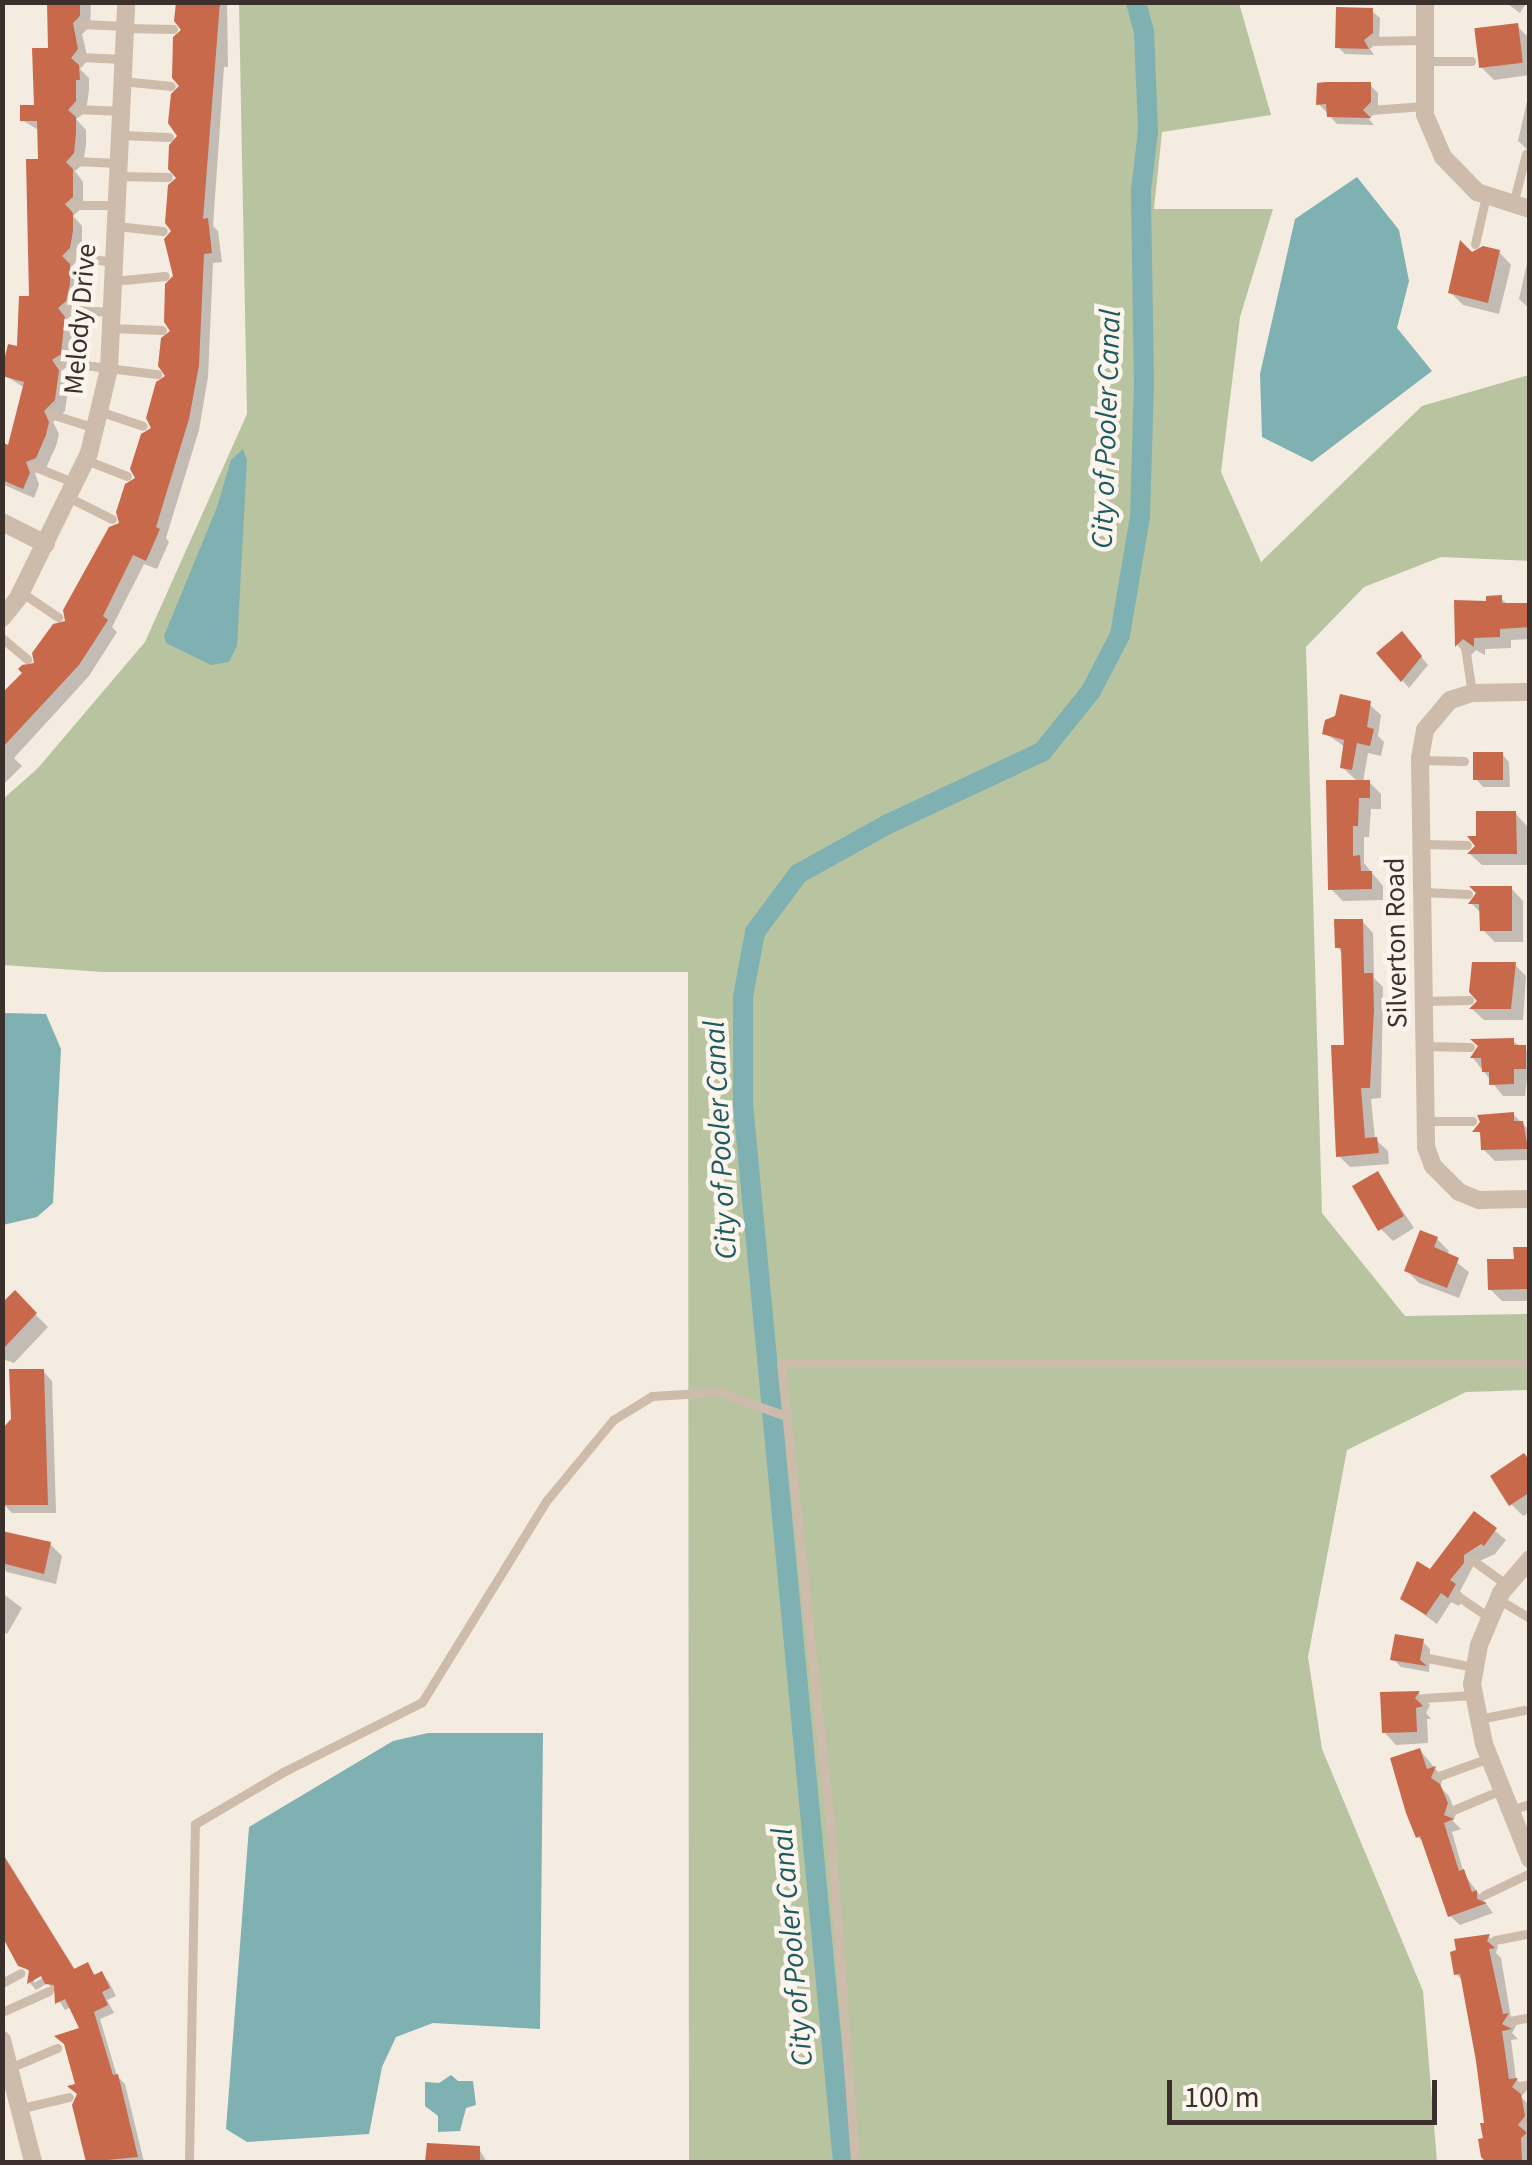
<!DOCTYPE html>
<style>
body{margin:0}
#map{position:relative;width:1532px;height:2165px;overflow:hidden;background:#f4ebe1;font-family:"Source Sans 3",sans-serif}
div>[style]{position:absolute}
[style*='--x']{left:calc(var(--x)*1px);top:calc(var(--y)*1px);width:calc(var(--w)*1px);rotate:calc(var(--a)*1deg)}
.green>*{inset:0;background:#b8c4a0}
.water>*{inset:0;background:#7fb0b2}
.shadow>*{inset:0;background:#0003}
.canal>*{height:20px;margin:-10px;padding:0 10px;transform-origin:10px;border-radius:10px;background:#7fb0b2}
.building>*{inset:0;background:#c8694b;transform-origin:0 0}
.lane>*{height:9px;margin:-4.5px;padding:0 4.5px;transform-origin:4.5px;border-radius:4.5px;background:#cdbbac}
.street>*{height:18px;margin:-9px;padding:0 9px;transform-origin:9px;border-radius:9px;background:#cdbbac}
span{translate:-50% -50%;white-space:nowrap;text-align:center;line-height:1.15;-webkit-text-stroke:9px #fbf5ee;paint-order:stroke}
.street-label{font-size:28px;color:#3b302b}
.water-label{font-size:30px;color:#1f5a5e;font-style:italic}
.frame{position:absolute;inset:0;border:5px solid #3b302b;pointer-events:none}
.scale{position:absolute;left:1167px;top:2080px;width:270px;height:45px;box-sizing:border-box;border:5px solid #3b302b;border-top:0;padding-left:12px;font-size:30px;line-height:35px;white-space:nowrap;color:#3b302b;-webkit-text-stroke:8px #fbf5ee;paint-order:stroke}
</style>
<div id="map">
<div class="green">
<i style="clip-path:polygon(239px 3px,1239px 3px,1271px 115px,1162px 132px,1154px 209px,1273px 209px,1240px 317px,1221px 472px,1261px 562px,1422px 406px,1529px 375px,1529px 561px,1441px 557px,1364px 587px,1306px 647px,1322px 1213px,1405px 1316px,1529px 1314px,1529px 1390px,1466px 1392px,1347px 1450px,1308px 1657px,1322px 1749px,1423px 1991px,1437px 2162px,689px 2162px,688px 972px,103px 972px,3px 965px,2px 800px,38px 768px,145px 642px,247px 414px)"></i>
</div>
<div class="water">
<i style="clip-path:polygon(1357px 177px,1399px 230px,1409px 281px,1397px 328px,1432px 371px,1312px 462px,1262px 437px,1260px 374px,1295px 219px)"></i>
<i style="clip-path:polygon(243px 449px,247px 460px,237px 646px,229px 662px,211px 665px,166px 643px,164px 636px,217px 507px,231px 460px)"></i>
<i style="clip-path:polygon(3px 1013px,46px 1014px,61px 1049px,53px 1203px,37px 1217px,3px 1225px)"></i>
<i style="clip-path:polygon(428px 1733px,543px 1733px,540px 2029px,433px 2023px,396px 2037px,382px 2067px,369px 2134px,247px 2142px,226px 2129px,249px 1827px,393px 1741px)"></i>
<i style="clip-path:polygon(451px 2075px,458px 2081px,473px 2081px,476px 2105px,466px 2108px,460px 2131px,438px 2132px,438px 2116px,425px 2106px,425px 2082px,439px 2083px)"></i>
</div>
<div class="shadow">
<i style="clip-path:polygon(50px 2px,91px 2px,90px 27px,82px 34px,88px 60px,80px 69px,89px 78px,89px 90px,86px 112px,76px 119px,86px 130px,86px 145px,83px 164px,75px 171px,83px 182px,83px 207px,73px 216px,82px 226px,82px 242px,79px 259px,70px 268px,79px 277px,79px 295px,76px 312px,67px 319px,75px 330px,71px 364px,61px 371px,69px 383px,65px 411px,53px 422px,59px 434px,56px 446px,46px 468px,35px 473px,39px 485px,34px 498px,2px 484px,2px 445px,10px 448px,25px 388px,4px 375px,19px 349px,32px 299px,40px 131px,22px 120px,37px 107px,51px 50px)"></i>
<i style="clip-path:polygon(177px 2px,227px 2px,228px 67px,224px 67px,213px 226px,218px 231px,222px 262px,213px 263px,208px 377px,199px 430px,166px 538px,169px 542px,157px 569px,144px 564px,112px 627px,117px 632px,89px 676px,14px 758px,22px 766px,3px 785px,2px 696px,35px 667px,68px 622px,123px 523px,168px 377px,184px 30px)"></i>
<i style="clip-path:polygon(1505px 2px,1527px 2px,1520px 13px)"></i>
<i style="clip-path:polygon(1372px 11px,1380px 18px,1379px 41px,1370px 49px,1374px 55px,1345px 54px,1338px 47px)"></i>
<i style="clip-path:polygon(1517px 26px,1529px 38px,1530px 75px,1494px 80px,1482px 68px)"></i>
<i style="clip-path:polygon(1370px 85px,1378px 93px,1378px 110px,1369px 119px,1374px 125px,1337px 124px,1319px 104px)"></i>
<i style="clip-path:polygon(1527px 101px,1530px 102px,1530px 152px,1518px 141px)"></i>
<i style="clip-path:polygon(1499px 252px,1511px 265px,1499px 314px,1463px 305px,1451px 293px)"></i>
<i style="clip-path:polygon(1528px 259px,1530px 260px,1530px 309px,1519px 299px)"></i>
<i style="clip-path:polygon(1501px 598px,1509px 606px,1530px 606px,1530px 639px,1511px 640px,1511px 648px,1485px 649px,1485px 655px,1476px 650px,1469px 657px,1458px 646px,1457px 603px,1489px 603px)"></i>
<i style="clip-path:polygon(1409px 642px,1428px 665px,1409px 688px,1379px 653px)"></i>
<i style="clip-path:polygon(1369px 704px,1381px 715px,1378px 736px,1384px 742px,1381px 756px,1368px 753px,1363px 782px,1369px 782px,1381px 794px,1381px 809px,1371px 809px,1369px 837px,1364px 837px,1364px 863px,1383px 886px,1383px 900px,1343px 901px,1331px 889px,1358px 782px,1342px 767px,1345px 747px,1325px 733px)"></i>
<i style="clip-path:polygon(1502px 754px,1509px 762px,1510px 787px,1483px 787px,1476px 779px)"></i>
<i style="clip-path:polygon(1515px 813px,1527px 826px,1528px 865px,1482px 865px,1470px 854px)"></i>
<i style="clip-path:polygon(1511px 888px,1523px 901px,1523px 942px,1495px 942px,1483px 930px,1482px 914px,1472px 904px)"></i>
<i style="clip-path:polygon(1362px 921px,1373px 933px,1374px 978px,1383px 987px,1381px 1098px,1371px 1099px,1375px 1139px,1388px 1151px,1389px 1164px,1350px 1167px,1339px 1156px,1346px 1047px,1343px 953px,1337px 947px)"></i>
<i style="clip-path:polygon(1514px 964px,1526px 976px,1523px 1020px,1484px 1020px,1472px 1009px)"></i>
<i style="clip-path:polygon(1513px 1041px,1530px 1053px,1525px 1096px,1503px 1096px,1473px 1058px,1481px 1046px)"></i>
<i style="clip-path:polygon(1513px 1114px,1530px 1131px,1530px 1160px,1495px 1161px,1483px 1149px,1483px 1136px,1476px 1129px)"></i>
<i style="clip-path:polygon(1378px 1174px,1414px 1228px,1393px 1241px,1381px 1229px)"></i>
<i style="clip-path:polygon(1437px 1239px,1449px 1251px,1447px 1255px,1469px 1272px,1459px 1298px,1419px 1283px,1407px 1271px)"></i>
<i style="clip-path:polygon(1529px 1249px,1530px 1301px,1502px 1301px,1490px 1289px)"></i>
<i style="clip-path:polygon(15px 1294px,48px 1327px,14px 1363px,2px 1359px,2px 1306px)"></i>
<i style="clip-path:polygon(43px 1371px,52px 1381px,56px 1513px,12px 1513px,3px 1504px)"></i>
<i style="clip-path:polygon(1530px 1462px,1530px 1512px,1523px 1516px,1511px 1504px)"></i>
<i style="clip-path:polygon(1475px 1514px,1506px 1540px,1495px 1554px,1475px 1563px,1460px 1591px,1464px 1596px,1459px 1606px,1451px 1602px,1437px 1624px,1403px 1599px,1431px 1572px)"></i>
<i style="clip-path:polygon(3px 1534px,50px 1544px,62px 1556px,56px 1584px,7px 1572px,2px 1567px)"></i>
<i style="clip-path:polygon(2px 1593px,22px 1608px,7px 1634px,2px 1631px)"></i>
<i style="clip-path:polygon(1422px 1641px,1430px 1649px,1429px 1672px,1401px 1667px,1393px 1659px)"></i>
<i style="clip-path:polygon(1419px 1693px,1430px 1705px,1426px 1713px,1431px 1719px,1427px 1719px,1428px 1743px,1396px 1745px,1384px 1732px,1382px 1695px)"></i>
<i style="clip-path:polygon(1420px 1750px,1443px 1778px,1440px 1787px,1449px 1796px,1456px 1814px,1453px 1821px,1461px 1829px,1452px 1832px,1464px 1874px,1493px 1913px,1460px 1925px,1450px 1916px,1425px 1844px,1418px 1837px)"></i>
<i style="clip-path:polygon(evenodd,2px 1852px,76px 1971px,87px 1965px,97px 1977px,102px 1974px,109px 1982px,116px 1996px,107px 2000px,114px 2013px,100px 2019px,117px 2076px,125px 2084px,144px 2162px,88px 2162px,74px 2105px,79px 2095px,82px 2029px,71px 2007px,65px 2010px,48px 1983px,36px 1990px,30px 1983px,30px 1973px,2px 1938px,2px 1852px,53px 1972px,34px 1983px,34px 1977px,53px 1972px)"></i>
<i style="clip-path:polygon(1489px 1937px,1498px 1946px,1496px 1953px,1501px 1958px,1511px 2018px,1517px 2024px,1512px 2033px,1518px 2039px,1511px 2040px,1516px 2079px,1527px 2090px,1521px 2097px,1530px 2106px,1529px 2162px,1488px 2162px,1481px 2141px,1485px 2140px,1487px 2125px,1464px 1982px,1456px 1974px,1457px 1941px)"></i>
<i style="clip-path:polygon(429px 2146px,479px 2149px,487px 2162px,427px 2162px)"></i>
</div>
<div class="canal">
<i style="--x:843;--y:2162;--w:1062;--a:-95.4"></i>
<i style="--x:743;--y:1105;--w:108;--a:-90"></i>
<i style="--x:743;--y:997;--w:66;--a:-79.5"></i>
<i style="--x:755;--y:932;--w:72;--a:-53.4"></i>
<i style="--x:798;--y:874;--w:103;--a:-29.1"></i>
<i style="--x:888;--y:824;--w:170;--a:-25.1"></i>
<i style="--x:1042;--y:752;--w:78;--a:-51.2"></i>
<i style="--x:1091;--y:691;--w:63;--a:-62.6"></i>
<i style="--x:1120;--y:635;--w:120;--a:-80.4"></i>
<i style="--x:1140;--y:517;--w:131;--a:-88.3"></i>
<i style="--x:1144;--y:386;--w:196;--a:-90.9"></i>
<i style="--x:1141;--y:190;--w:59;--a:-83.2"></i>
<i style="--x:1148;--y:131;--w:99;--a:-92.3"></i>
<i style="--x:1144;--y:32;--w:31;--a:-105"></i>
</div>
<div class="building">
<i style="clip-path:polygon(47px 2px,80px 2px,80px 16px,73px 23px,78px 49px,71px 58px,79px 65px,80px 80px,76px 80px,76px 101px,68px 110px,76px 117px,76px 133px,74px 153px,66px 162px,73px 169px,73px 197px,65px 204px,73px 213px,73px 231px,70px 248px,62px 256px,70px 264px,70px 284px,66px 301px,58px 308px,65px 317px,61px 354px,52px 360px,59px 370px,55px 400px,44px 411px,49px 422px,46px 435px,36px 458px,26px 462px,30px 473px,23px 489px,2px 480px,2px 442px,8px 445px,24px 382px,2px 376px,2px 369px,8px 344px,17px 346px,19px 296px,29px 296px,26px 159px,38px 159px,37px 121px,20px 121px,20px 105px,34px 105px,32px 48px,48px 48px)"></i>
<i style="clip-path:polygon(176px 2px,220px 2px,203px 219px,208px 218px,212px 253px,204px 254px,199px 365px,189px 419px,156px 527px,160px 529px,146px 561px,133px 555px,103px 616px,108px 620px,79px 665px,2px 748px,2px 693px,22px 673px,18px 669px,22px 665px,34px 663px,32px 653px,53px 624px,65px 621px,63px 610px,109px 527px,119px 523px,116px 512px,125px 484px,135px 478px,130px 469px,141px 434px,151px 428px,146px 418px,156px 382px,165px 376px,158px 366px,161px 338px,170px 331px,164px 322px,165px 284px,173px 276px,164px 239px,171px 231px,165px 223px,168px 185px,176px 178px,168px 169px,169px 145px,177px 136px,168px 123px,171px 94px,179px 86px,172px 78px,173px 37px,181px 30px,174px 21px)"></i>
<i style="clip-path:polygon(1336px 7px,1373px 8px,1373px 33px,1364px 40px,1369px 49px,1335px 48px)"></i>
<i style="left:1518px;top:23px;width:40px;height:44px;rotate:83deg"></i>
<i style="clip-path:polygon(1326px 82px,1371px 82px,1371px 102px,1363px 110px,1371px 118px,1327px 117px,1326px 104px,1316px 105px,1317px 83px)"></i>
<i style="clip-path:polygon(1460px 240px,1472px 252px,1483px 246px,1500px 250px,1488px 303px,1448px 293px)"></i>
<i style="clip-path:polygon(1502px 595px,1502px 603px,1530px 603px,1530px 627px,1500px 629px,1500px 637px,1474px 638px,1474px 647px,1463px 639px,1455px 647px,1454px 600px,1486px 601px,1486px 596px)"></i>
<i style="clip-path:polygon(1402px 631px,1422px 656px,1401px 682px,1376px 653px)"></i>
<i style="clip-path:polygon(1340px 694px,1371px 701px,1367px 727px,1374px 729px,1370px 746px,1357px 743px,1352px 770px,1340px 768px,1344px 740px,1322px 734px,1325px 720px,1335px 716px)"></i>
<i style="left:1473px;top:752px;width:30px;height:28px"></i>
<i style="clip-path:polygon(1326px 780px,1370px 780px,1370px 798px,1359px 798px,1358px 826px,1353px 826px,1353px 856px,1360px 855px,1361px 871px,1372px 871px,1372px 889px,1328px 890px)"></i>
<i style="clip-path:polygon(1476px 811px,1516px 811px,1517px 854px,1467px 854px,1475px 846px,1467px 836px,1476px 836px)"></i>
<i style="clip-path:polygon(1469px 886px,1512px 886px,1512px 931px,1480px 931px,1479px 904px,1468px 904px,1476px 893px)"></i>
<i style="clip-path:polygon(1334px 919px,1363px 919px,1364px 973px,1373px 973px,1374px 1010px,1370px 1088px,1361px 1088px,1365px 1138px,1377px 1137px,1379px 1153px,1336px 1157px,1331px 1045px,1344px 1045px,1341px 948px,1335px 948px)"></i>
<i style="clip-path:polygon(1472px 962px,1516px 962px,1511px 1009px,1469px 1009px,1477px 1001px,1469px 992px)"></i>
<i style="clip-path:polygon(1514px 1038px,1514px 1045px,1526px 1045px,1526px 1069px,1514px 1069px,1514px 1084px,1489px 1085px,1489px 1072px,1482px 1072px,1481px 1058px,1470px 1058px,1478px 1046px,1470px 1039px)"></i>
<i style="clip-path:polygon(1514px 1112px,1514px 1121px,1523px 1121px,1528px 1149px,1481px 1150px,1480px 1132px,1472px 1132px,1480px 1122px,1477px 1115px)"></i>
<i style="left:1378px;top:1171px;width:52px;height:30px;rotate:60deg"></i>
<i style="clip-path:polygon(1420px 1230px,1438px 1237px,1434px 1247px,1459px 1258px,1447px 1288px,1404px 1271px)"></i>
<i style="clip-path:polygon(1513px 1247px,1530px 1247px,1530px 1289px,1488px 1290px,1487px 1259px,1514px 1259px)"></i>
<i style="clip-path:polygon(15px 1290px,37px 1313px,2px 1350px,2px 1303px)"></i>
<i style="clip-path:polygon(9px 1369px,44px 1369px,48px 1505px,2px 1505px,3px 1428px,11px 1419px)"></i>
<i style="clip-path:polygon(1524px 1453px,1530px 1461px,1530px 1492px,1509px 1506px,1490px 1476px)"></i>
<i style="clip-path:polygon(1474px 1511px,1497px 1528px,1484px 1546px,1481px 1544px,1464px 1555px,1464px 1563px,1450px 1580px,1456px 1584px,1448px 1598px,1441px 1593px,1426px 1615px,1400px 1599px,1417px 1561px,1430px 1569px)"></i>
<i style="clip-path:polygon(2px 1531px,51px 1542px,44px 1574px,2px 1563px)"></i>
<i style="clip-path:polygon(1395px 1634px,1424px 1639px,1420px 1660px,1427px 1666px,1390px 1660px)"></i>
<i style="clip-path:polygon(1420px 1691px,1415px 1698px,1423px 1706px,1416px 1708px,1417px 1732px,1382px 1733px,1380px 1692px)"></i>
<i style="clip-path:polygon(1420px 1748px,1427px 1769px,1436px 1766px,1431px 1778px,1440px 1784px,1448px 1803px,1444px 1815px,1454px 1819px,1444px 1823px,1459px 1871px,1464px 1869px,1472px 1892px,1477px 1890px,1477px 1899px,1487px 1903px,1448px 1917px,1420px 1836px,1416px 1838px,1406px 1813px,1390px 1758px)"></i>
<i style="clip-path:polygon(2px 1853px,74px 1969px,88px 1962px,94px 1975px,102px 1971px,110px 1988px,102px 1992px,108px 2005px,94px 2012px,113px 2075px,118px 2074px,138px 2157px,86px 2162px,72px 2105px,77px 2094px,67px 2086px,75px 2084px,64px 2044px,54px 2036px,79px 2028px,65px 1999px,55px 2004px,54px 1985px,45px 1984px,41px 1976px,27px 1984px,29px 1970px,18px 1966px,2px 1936px)"></i>
<i style="clip-path:polygon(1490px 1934px,1487px 1941px,1495px 1948px,1489px 1949px,1503px 2014px,1509px 2013px,1502px 2024px,1512px 2029px,1502px 2031px,1509px 2079px,1518px 2078px,1512px 2087px,1521px 2094px,1525px 2116px,1518px 2125px,1527px 2133px,1521px 2138px,1522px 2161px,1511px 2162px,1486px 2162px,1481px 2157px,1478px 2139px,1483px 2138px,1480px 2123px,1484px 2123px,1476px 2061px,1460px 1974px,1454px 1975px,1450px 1952px,1456px 1950px,1454px 1939px)"></i>
<i style="clip-path:polygon(427px 2143px,480px 2146px,480px 2162px,425px 2162px)"></i>
</div>
<div class="lane">
<i style="--x:81;--y:24;--w:44;--a:2.6"></i>
<i style="--x:125;--y:28;--w:48;--a:1.2"></i>
<i style="--x:1372;--y:41;--w:51;--a:-1.1"></i>
<i style="--x:79;--y:57;--w:45;--a:2.5"></i>
<i style="--x:1426;--y:61;--w:45;--a:0"></i>
<i style="--x:122;--y:81;--w:49;--a:5.8"></i>
<i style="--x:76;--y:109;--w:45;--a:2.5"></i>
<i style="--x:1371;--y:110;--w:53;--a:-4.3"></i>
<i style="--x:120;--y:135;--w:49;--a:2.3"></i>
<i style="--x:74;--y:161;--w:45;--a:2.5"></i>
<i style="--x:118;--y:176;--w:50;--a:1.1"></i>
<i style="--x:1513;--y:204;--w:52;--a:-75.4"></i>
<i style="--x:73;--y:205;--w:42;--a:0"></i>
<i style="--x:116;--y:226;--w:47;--a:6.1"></i>
<i style="--x:1475;--y:244;--w:49;--a:-77.1"></i>
<i style="--x:70;--y:256;--w:44;--a:7.8"></i>
<i style="--x:113;--y:281;--w:52;--a:-5.5"></i>
<i style="--x:66;--y:309;--w:45;--a:3.8"></i>
<i style="--x:111;--y:328;--w:51;--a:2.2"></i>
<i style="--x:60;--y:362;--w:98;--a:7.1"></i>
<i style="--x:99;--y:411;--w:46;--a:18.8"></i>
<i style="--x:51;--y:414;--w:46;--a:17.7"></i>
<i style="--x:86;--y:460;--w:44;--a:21.3"></i>
<i style="--x:33;--y:466;--w:45;--a:22"></i>
<i style="--x:68;--y:497;--w:49;--a:26.6"></i>
<i style="--x:21;--y:592;--w:45;--a:34"></i>
<i style="--x:2;--y:638;--w:33;--a:40"></i>
<i style="--x:1465;--y:647;--w:47;--a:81.3"></i>
<i style="--x:1420;--y:760;--w:44;--a:1.3"></i>
<i style="--x:1422;--y:844;--w:45;--a:1.3"></i>
<i style="--x:1422;--y:892;--w:46;--a:2.5"></i>
<i style="--x:1424;--y:1001;--w:45;--a:-1.3"></i>
<i style="--x:1425;--y:1046;--w:45;--a:1.3"></i>
<i style="--x:1426;--y:1121;--w:46;--a:0"></i>
<i style="--x:1471;--y:1559;--w:44;--a:35.8"></i>
<i style="--x:1456;--y:1595;--w:41;--a:34.1"></i>
<i style="--x:1498;--y:1599;--w:37;--a:31"></i>
<i style="--x:1428;--y:1658;--w:47;--a:11.1"></i>
<i style="--x:1423;--y:1698;--w:51;--a:-3.4"></i>
<i style="--x:1479;--y:1719;--w:46;--a:-11.3"></i>
<i style="--x:1439;--y:1776;--w:53;--a:-19.8"></i>
<i style="--x:1511;--y:1810;--w:20;--a:-18"></i>
<i style="--x:1451;--y:1811;--w:54;--a:-22.8"></i>
<i style="--x:1484;--y:1895;--w:51;--a:-25.6"></i>
<i style="--x:1495;--y:1940;--w:36;--a:-11"></i>
<i style="--x:2;--y:1983;--w:21;--a:-28"></i>
<i style="--x:2;--y:2012;--w:51;--a:-24.1"></i>
<i style="--x:1510;--y:2021;--w:20;--a:-11"></i>
<i style="--x:12;--y:2067;--w:49;--a:-22.9"></i>
<i style="--x:1520;--y:2086;--w:10;--a:-11"></i>
<i style="--x:22;--y:2108;--w:48;--a:-13.2"></i>
<i style="--x:1526;--y:2124;--w:4;--a:0"></i>
<i style="--x:189;--y:2162;--w:338;--a:-89"></i>
<i style="--x:195;--y:1824;--w:104;--a:-30.5"></i>
<i style="--x:285;--y:1771;--w:153;--a:-26.7"></i>
<i style="--x:422;--y:1702;--w:238;--a:-58.3"></i>
<i style="--x:547;--y:1500;--w:104;--a:-50.5"></i>
<i style="--x:613;--y:1420;--w:46;--a:-31.6"></i>
<i style="--x:652;--y:1396;--w:67;--a:-3.4"></i>
<i style="--x:719;--y:1392;--w:71;--a:19.7"></i>
<i style="--x:855;--y:2162;--w:341;--a:-94.2"></i>
<i style="--x:830;--y:1822;--w:462;--a:-96.1"></i>
<i style="--x:781;--y:1363;--w:749;--a:0"></i>
</div>
<div class="street">
<i style="--x:1425;--y:2;--w:113;--a:90"></i>
<i style="--x:1425;--y:115;--w:46;--a:66.8"></i>
<i style="--x:1443;--y:157;--w:49;--a:45.8"></i>
<i style="--x:1477;--y:192;--w:56;--a:17.8"></i>
<i style="--x:2;--y:522;--w:49;--a:26.6"></i>
<i style="--x:2;--y:618;--w:26;--a:-51"></i>
<i style="--x:18;--y:598;--w:161;--a:-63.9"></i>
<i style="--x:89;--y:453;--w:86;--a:-76.6"></i>
<i style="--x:109;--y:369;--w:367;--a:-87.3"></i>
<i style="--x:1530;--y:692;--w:58;--a:179"></i>
<i style="--x:1472;--y:693;--w:23;--a:162"></i>
<i style="--x:1450;--y:700;--w:39;--a:130"></i>
<i style="--x:1425;--y:730;--w:28;--a:100"></i>
<i style="--x:1420;--y:758;--w:389;--a:89.1"></i>
<i style="--x:1426;--y:1147;--w:20;--a:70"></i>
<i style="--x:1433;--y:1166;--w:37;--a:45"></i>
<i style="--x:1459;--y:1192;--w:22;--a:22"></i>
<i style="--x:1479;--y:1200;--w:51;--a:-1.1"></i>
<i style="--x:1530;--y:1559;--w:45;--a:130.5"></i>
<i style="--x:1501;--y:1593;--w:56;--a:112.9"></i>
<i style="--x:1479;--y:1645;--w:40;--a:100"></i>
<i style="--x:1472;--y:1684;--w:61;--a:78.7"></i>
<i style="--x:1484;--y:1744;--w:124;--a:68.2"></i>
<i style="--x:2;--y:2040;--w:126;--a:75.7"></i>
</div>
<div class="street-label">
<span style="left:80px;top:319px;rotate:-85deg">Melody Drive</span>
<span style="left:1396px;top:943px;rotate:-91deg">Silverton Road</span>
</div>
<div class="water-label">
<span style="left:1107px;top:429px;rotate:-88deg">City of Pooler Canal</span>
<span style="left:721px;top:1140px;rotate:-93deg">City of Pooler Canal</span>
<span style="left:793px;top:1947px;rotate:-95deg">City of Pooler Canal</span>
</div>
<div class="frame"></div>
<div class="scale">100 m</div>
</div>
